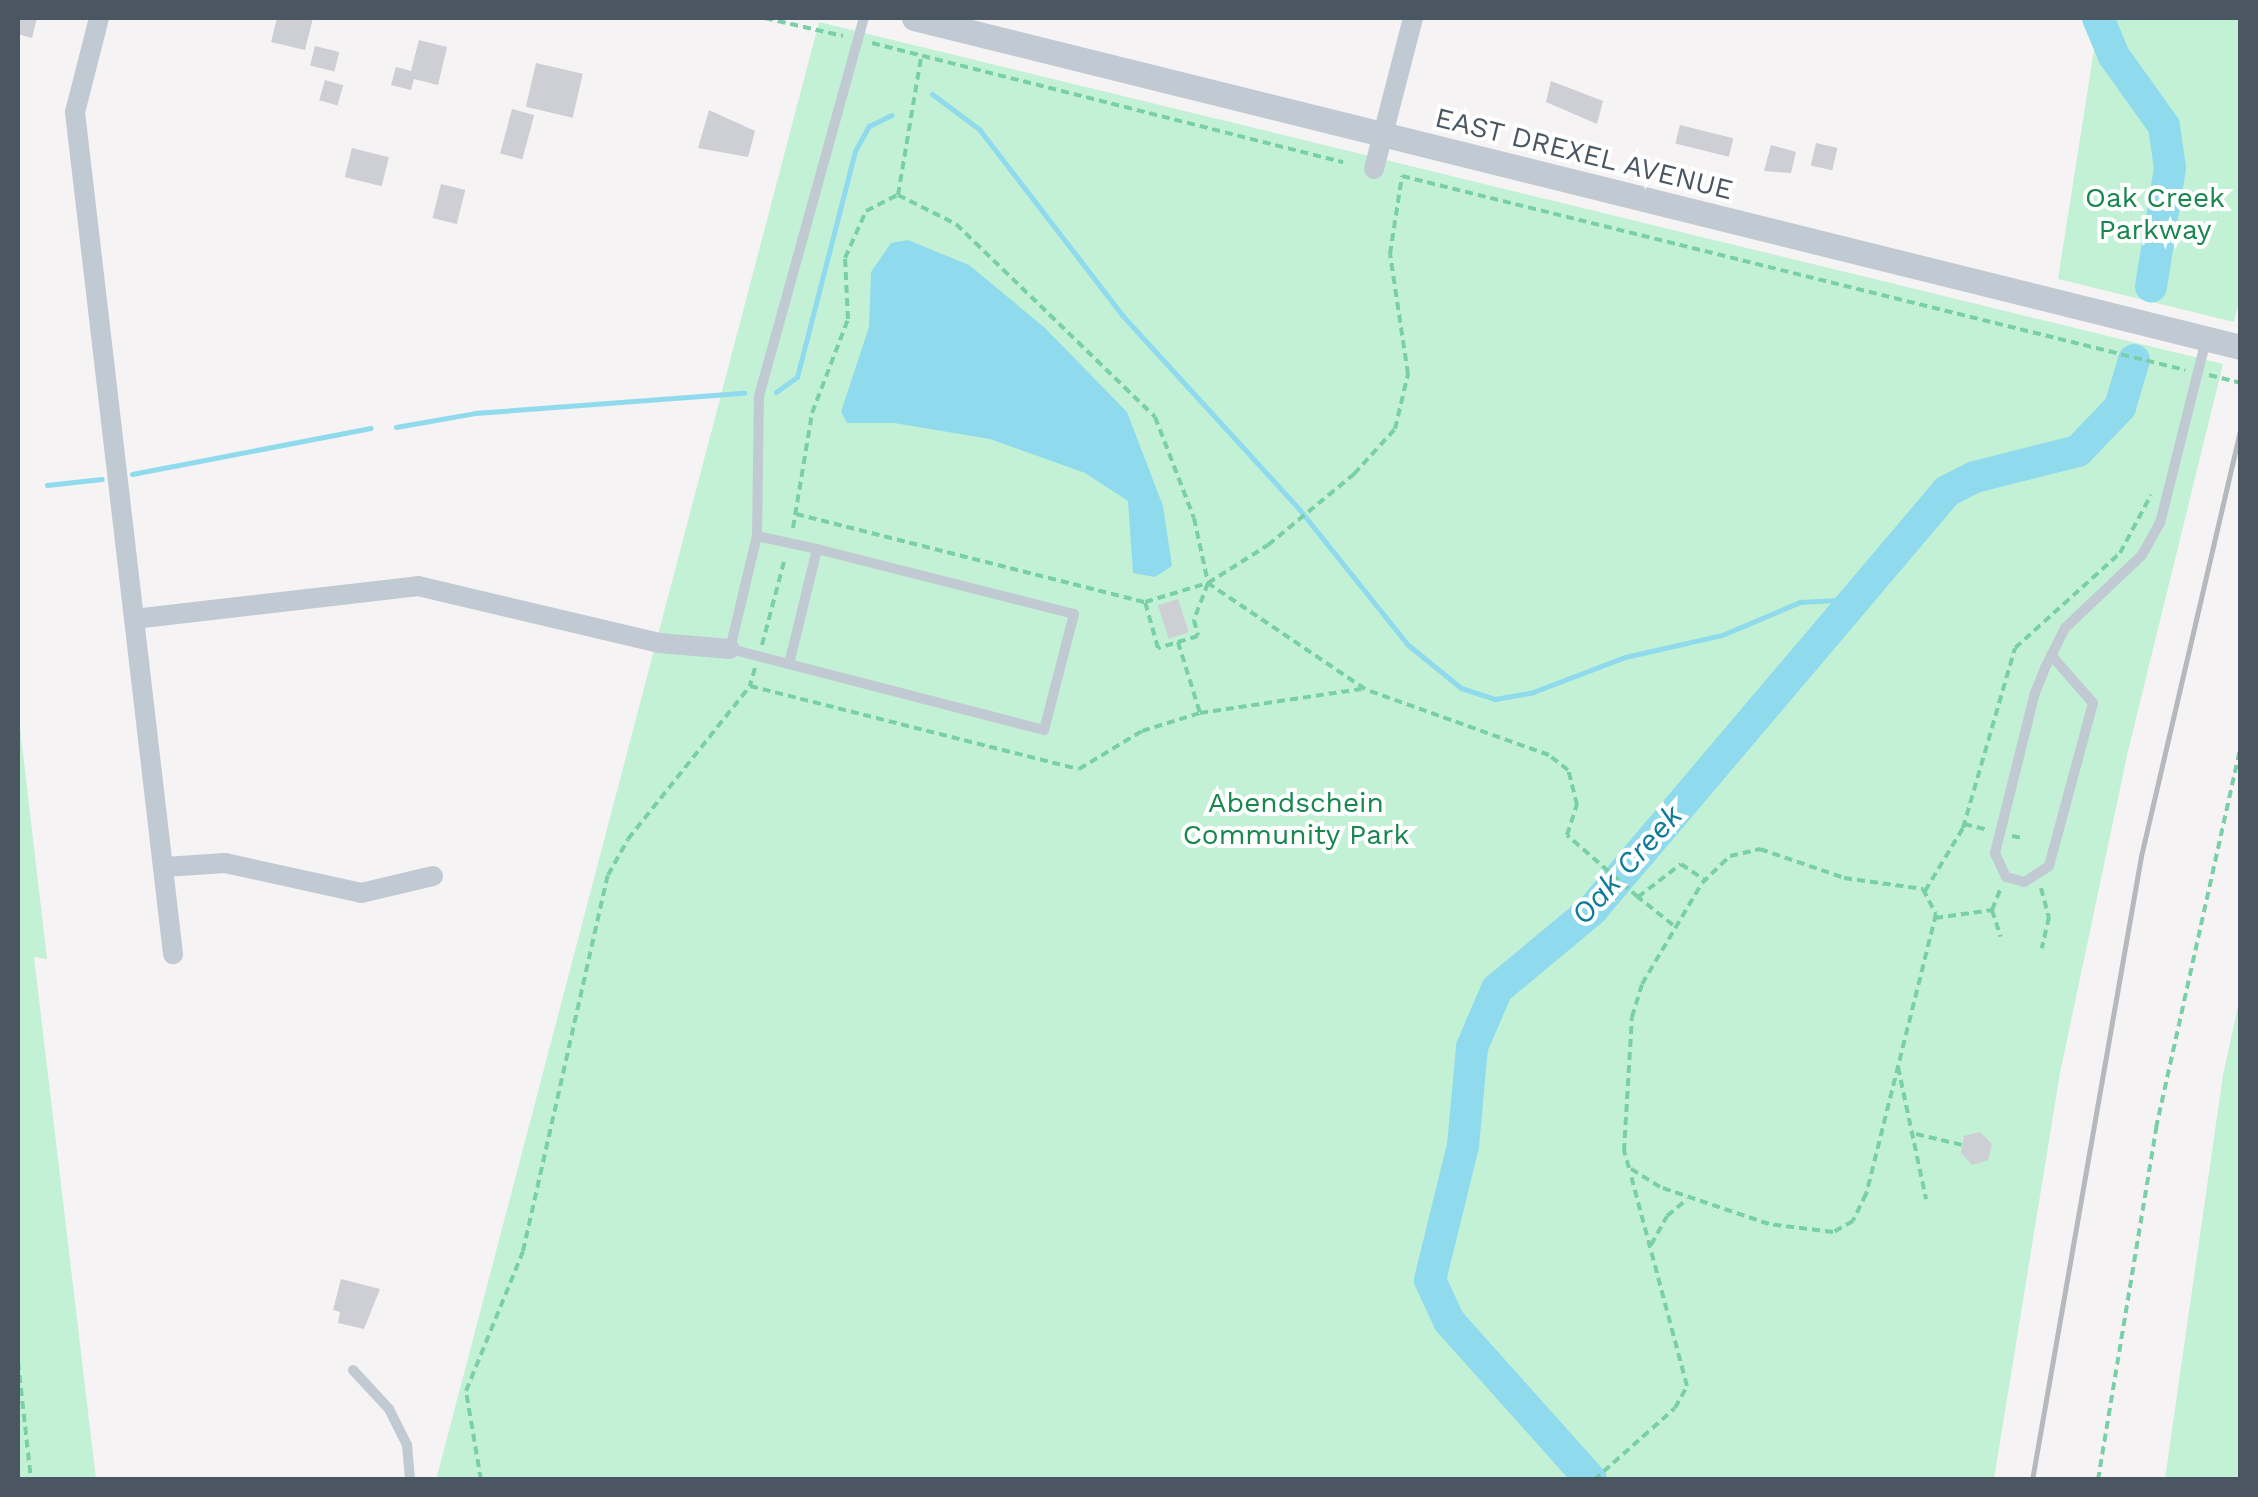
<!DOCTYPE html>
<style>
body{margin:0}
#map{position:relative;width:2258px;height:1497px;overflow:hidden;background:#f5f3f3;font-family:"Work Sans",sans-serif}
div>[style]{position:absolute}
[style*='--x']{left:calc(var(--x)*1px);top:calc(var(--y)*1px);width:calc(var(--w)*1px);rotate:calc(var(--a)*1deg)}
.green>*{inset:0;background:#c3f1d5}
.water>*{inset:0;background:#90daee}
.stream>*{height:5px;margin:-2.5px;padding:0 2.5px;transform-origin:2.5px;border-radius:2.5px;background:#90daee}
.river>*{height:32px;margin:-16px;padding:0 16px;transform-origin:16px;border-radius:16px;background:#90daee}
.building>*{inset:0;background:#cdcfd5;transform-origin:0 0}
.path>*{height:4px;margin-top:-2px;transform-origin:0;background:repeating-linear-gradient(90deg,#7ad0a6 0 8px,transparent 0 13px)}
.service>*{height:10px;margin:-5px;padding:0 5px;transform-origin:5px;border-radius:5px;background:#c1cad2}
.minor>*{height:20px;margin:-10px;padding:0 10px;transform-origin:10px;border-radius:10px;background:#c1cad2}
.tertiary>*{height:25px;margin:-12.5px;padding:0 12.5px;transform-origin:12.5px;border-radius:12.5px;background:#c1cad2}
.rail>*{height:5px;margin:-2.5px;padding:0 2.5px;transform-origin:2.5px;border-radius:2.5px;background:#b5b8bd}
span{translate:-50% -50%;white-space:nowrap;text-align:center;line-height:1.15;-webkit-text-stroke:8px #fff;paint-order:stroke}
.street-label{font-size:28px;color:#4a5661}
.park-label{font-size:28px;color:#17864f}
.water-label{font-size:30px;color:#0c7c9b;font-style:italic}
.frame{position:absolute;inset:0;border:20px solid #4a5661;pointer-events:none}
</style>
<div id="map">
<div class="green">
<i style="clip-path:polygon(2099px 18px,2240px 18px,2240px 298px,2234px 322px,2058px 279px)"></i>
<i style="clip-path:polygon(819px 22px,2223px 364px,2128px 751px,2060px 1073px,1994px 1479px,436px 1480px)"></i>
<i style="clip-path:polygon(18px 710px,47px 959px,34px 957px,96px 1479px,18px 1479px)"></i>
<i style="clip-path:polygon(2240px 997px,2240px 1479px,2165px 1479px,2223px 1075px)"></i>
</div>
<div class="water">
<i style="clip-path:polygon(908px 240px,969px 265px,1045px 328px,1127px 412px,1163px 506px,1172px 566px,1155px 577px,1133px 573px,1128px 501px,1085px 473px,990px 439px,894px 423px,847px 423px,841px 412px,869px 327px,871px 272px,891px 243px)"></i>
</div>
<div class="stream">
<i style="--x:932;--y:94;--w:59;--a:36.7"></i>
<i style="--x:979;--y:129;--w:235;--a:52.4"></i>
<i style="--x:1122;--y:315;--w:263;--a:47.6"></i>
<i style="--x:1299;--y:509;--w:173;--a:51.3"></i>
<i style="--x:1407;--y:644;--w:70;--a:39.2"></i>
<i style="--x:1461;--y:688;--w:36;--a:18"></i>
<i style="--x:1495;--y:699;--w:39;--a:-10"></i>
<i style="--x:1533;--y:692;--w:98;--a:-20.8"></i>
<i style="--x:1625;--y:657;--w:99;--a:-12.8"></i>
<i style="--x:1722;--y:635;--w:85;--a:-22.9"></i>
<i style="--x:1800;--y:602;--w:55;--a:-3.1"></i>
<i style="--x:776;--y:392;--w:26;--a:-36"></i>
<i style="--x:797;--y:377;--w:233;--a:-75.6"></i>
<i style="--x:855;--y:151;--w:29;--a:-61"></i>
<i style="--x:869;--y:126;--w:25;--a:-26"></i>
<i style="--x:396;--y:427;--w:80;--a:-10"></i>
<i style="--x:475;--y:413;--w:270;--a:-4.3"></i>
<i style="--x:132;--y:474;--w:243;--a:-10.9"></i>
<i style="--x:47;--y:485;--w:55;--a:-6.2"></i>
</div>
<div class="river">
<i style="--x:2098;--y:18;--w:41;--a:67.2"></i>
<i style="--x:2114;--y:56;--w:86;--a:54.5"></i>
<i style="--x:2164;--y:126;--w:42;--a:81.9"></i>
<i style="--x:2170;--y:168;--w:120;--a:99.1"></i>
<i style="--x:1591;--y:1480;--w:213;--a:-131.8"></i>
<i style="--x:1449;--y:1321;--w:45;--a:-114.9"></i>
<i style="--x:1430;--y:1280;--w:138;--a:-76.2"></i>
<i style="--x:1463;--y:1146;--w:99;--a:-84.8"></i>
<i style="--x:1472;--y:1047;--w:63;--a:-66.7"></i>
<i style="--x:1497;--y:989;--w:124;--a:-39.7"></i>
<i style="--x:1592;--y:910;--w:549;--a:-49.73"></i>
<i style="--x:1947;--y:491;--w:31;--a:-27"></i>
<i style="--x:1975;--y:477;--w:106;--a:-14.2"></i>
<i style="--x:2078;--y:451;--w:61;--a:-46.3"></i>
<i style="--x:2120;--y:407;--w:49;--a:-73.4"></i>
</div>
<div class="building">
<i style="clip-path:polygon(18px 18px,37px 18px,32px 38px,18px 34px)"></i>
<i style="clip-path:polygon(277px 18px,313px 18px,305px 50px,271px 42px)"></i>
<i style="clip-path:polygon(419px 40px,447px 47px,438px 85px,414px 79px,411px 90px,391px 85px,396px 67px,411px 71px)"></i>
<i style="left:315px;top:46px;width:25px;height:20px;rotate:14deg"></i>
<i style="left:536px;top:63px;width:48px;height:45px;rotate:13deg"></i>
<i style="left:325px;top:80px;width:19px;height:21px;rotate:16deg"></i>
<i style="clip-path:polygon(1551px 81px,1603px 101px,1597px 124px,1546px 102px)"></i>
<i style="left:512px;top:109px;width:23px;height:46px;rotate:15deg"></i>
<i style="clip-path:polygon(709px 110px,755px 131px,748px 157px,698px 148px)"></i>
<i style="left:1680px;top:125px;width:55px;height:19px;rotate:14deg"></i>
<i style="left:1816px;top:143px;width:22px;height:23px;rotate:13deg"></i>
<i style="clip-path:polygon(1771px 145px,1796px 152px,1791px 173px,1764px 171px)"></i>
<i style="left:352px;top:148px;width:38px;height:30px;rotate:14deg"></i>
<i style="left:441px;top:184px;width:25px;height:35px;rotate:14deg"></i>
<i style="left:1178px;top:599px;width:35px;height:21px;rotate:72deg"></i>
<i style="clip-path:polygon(1980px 1132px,1992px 1144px,1988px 1160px,1972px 1165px,1961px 1153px,1964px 1136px)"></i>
<i style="clip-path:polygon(341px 1279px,380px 1289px,364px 1329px,338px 1323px,340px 1312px,333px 1310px)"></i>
</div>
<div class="path">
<i style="--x:765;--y:18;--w:80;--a:13"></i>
<i style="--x:872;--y:43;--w:486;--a:14.2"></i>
<i style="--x:898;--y:195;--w:140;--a:-80.5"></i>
<i style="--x:2209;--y:375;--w:32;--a:14"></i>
<i style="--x:796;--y:514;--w:360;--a:14.2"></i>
<i style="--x:1145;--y:602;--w:66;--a:-16.8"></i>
<i style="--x:793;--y:528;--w:117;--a:-80.6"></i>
<i style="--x:812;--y:413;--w:101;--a:-69"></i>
<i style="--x:848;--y:319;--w:61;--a:-92.8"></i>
<i style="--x:845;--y:258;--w:51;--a:-65.9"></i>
<i style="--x:866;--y:211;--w:36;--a:-27"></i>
<i style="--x:898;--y:195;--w:65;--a:26.6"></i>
<i style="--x:956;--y:224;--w:277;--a:44.1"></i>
<i style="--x:1155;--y:417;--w:108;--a:68.9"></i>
<i style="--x:1194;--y:518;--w:66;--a:77.8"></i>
<i style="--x:1208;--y:583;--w:40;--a:111"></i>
<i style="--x:1194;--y:620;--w:16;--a:76"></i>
<i style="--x:1198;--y:636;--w:42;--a:163.3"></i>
<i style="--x:1158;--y:648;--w:48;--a:-105.8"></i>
<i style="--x:1178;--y:642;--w:74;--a:72.8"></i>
<i style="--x:762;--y:645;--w:86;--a:-75.2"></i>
<i style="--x:755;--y:668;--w:19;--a:106"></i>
<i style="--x:750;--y:686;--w:339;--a:14.2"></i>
<i style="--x:1079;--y:769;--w:74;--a:-31.1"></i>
<i style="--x:1142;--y:731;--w:61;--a:-17.2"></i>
<i style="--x:1200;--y:713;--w:163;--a:-8.5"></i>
<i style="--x:1964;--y:824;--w:25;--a:14"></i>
<i style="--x:2012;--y:836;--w:10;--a:11"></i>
<i style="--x:1760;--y:849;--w:89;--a:19"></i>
<i style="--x:1844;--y:878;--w:80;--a:7.9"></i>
<i style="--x:1923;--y:889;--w:28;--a:63"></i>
<i style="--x:1936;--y:914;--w:289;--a:104"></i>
<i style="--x:1866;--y:1194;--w:30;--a:116"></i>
<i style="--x:1853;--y:1221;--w:23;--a:151"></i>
<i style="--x:1833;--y:1232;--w:64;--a:-172.9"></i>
<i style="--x:1769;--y:1224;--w:115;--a:-161.3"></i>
<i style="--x:1660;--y:1187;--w:36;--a:-148"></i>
<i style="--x:1629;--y:1168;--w:18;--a:-106"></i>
<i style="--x:1624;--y:1151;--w:134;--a:-86.6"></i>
<i style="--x:1632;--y:1017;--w:34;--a:-73"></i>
<i style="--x:1642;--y:984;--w:117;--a:-59.3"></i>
<i style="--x:1702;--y:883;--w:39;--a:-44"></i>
<i style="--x:1730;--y:856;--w:31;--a:-13"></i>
<i style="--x:2041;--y:888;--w:30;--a:75"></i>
<i style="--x:2049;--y:917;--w:32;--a:103"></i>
<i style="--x:1925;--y:891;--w:74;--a:-58.9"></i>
<i style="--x:1963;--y:828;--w:187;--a:-73.9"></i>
<i style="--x:2015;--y:648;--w:142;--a:-42.1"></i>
<i style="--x:2120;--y:553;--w:66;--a:-61.9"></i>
<i style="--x:1638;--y:897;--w:94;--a:-138.9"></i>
<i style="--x:1567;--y:835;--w:32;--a:-72"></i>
<i style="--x:1577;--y:805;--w:36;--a:-104"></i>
<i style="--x:1568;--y:770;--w:24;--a:-142"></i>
<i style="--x:1549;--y:755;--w:195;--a:-160.3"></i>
<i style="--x:1365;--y:689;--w:189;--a:-146"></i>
<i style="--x:1208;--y:583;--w:71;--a:-32.3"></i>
<i style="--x:1268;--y:545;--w:112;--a:-39.5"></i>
<i style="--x:1354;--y:474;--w:61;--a:-47.7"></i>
<i style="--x:1395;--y:429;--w:57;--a:-76.7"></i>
<i style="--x:1408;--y:374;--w:121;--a:-98.5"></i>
<i style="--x:1390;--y:254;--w:79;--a:-81.3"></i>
<i style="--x:1402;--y:176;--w:807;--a:13.92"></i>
<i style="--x:1992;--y:910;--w:28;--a:72"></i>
<i style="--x:1935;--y:918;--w:58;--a:-8"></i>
<i style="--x:1992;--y:910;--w:22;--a:-68"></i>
<i style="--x:1673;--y:925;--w:45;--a:-141.3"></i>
<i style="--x:1638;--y:897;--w:54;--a:-37.5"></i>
<i style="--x:1681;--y:864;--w:27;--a:34"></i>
<i style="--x:1898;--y:1067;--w:135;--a:78"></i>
<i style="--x:1916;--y:1134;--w:47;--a:13.4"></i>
<i style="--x:1651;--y:1245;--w:33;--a:-61"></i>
<i style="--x:1667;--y:1216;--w:26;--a:-40"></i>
<i style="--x:18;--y:1362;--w:119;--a:83.7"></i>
<i style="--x:481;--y:1480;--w:90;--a:-99.6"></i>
<i style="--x:466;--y:1391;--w:151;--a:-67.8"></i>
<i style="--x:523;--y:1251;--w:385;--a:-77.3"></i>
<i style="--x:608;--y:875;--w:41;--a:-60.9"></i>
<i style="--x:628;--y:839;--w:196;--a:-51.4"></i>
<i style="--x:1594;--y:1480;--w:108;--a:-41.6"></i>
<i style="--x:1675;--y:1408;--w:25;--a:-61"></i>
<i style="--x:1687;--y:1386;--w:221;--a:-104.9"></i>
<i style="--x:2098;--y:1480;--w:357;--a:-80.6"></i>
<i style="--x:2156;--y:1128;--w:389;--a:-77.5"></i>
</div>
<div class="service">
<i style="--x:757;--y:536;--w:61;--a:12.2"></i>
<i style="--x:2051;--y:655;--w:64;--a:48.8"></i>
<i style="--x:2093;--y:703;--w:169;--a:105.1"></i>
<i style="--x:2049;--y:866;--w:30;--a:147"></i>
<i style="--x:2024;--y:882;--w:19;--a:-164"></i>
<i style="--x:2006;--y:877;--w:26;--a:-115"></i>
<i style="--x:1995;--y:853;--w:165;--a:-76"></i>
<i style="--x:2035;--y:693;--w:27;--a:-68"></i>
<i style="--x:2045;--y:668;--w:45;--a:-63.4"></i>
<i style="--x:2065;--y:628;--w:106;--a:-43.5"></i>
<i style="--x:2142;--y:555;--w:37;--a:-61"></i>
<i style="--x:2160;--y:523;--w:189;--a:-75.9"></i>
<i style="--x:789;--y:664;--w:118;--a:-76.3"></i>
<i style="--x:817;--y:549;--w:265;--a:14.2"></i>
<i style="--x:1074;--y:614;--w:120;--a:104.5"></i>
<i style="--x:1044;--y:730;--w:324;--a:-165.5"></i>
<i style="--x:730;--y:649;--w:116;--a:-76.6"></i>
<i style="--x:757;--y:536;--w:140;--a:-89.2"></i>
<i style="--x:759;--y:396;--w:392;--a:-74.5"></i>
<i style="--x:353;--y:1370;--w:53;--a:47.3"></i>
<i style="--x:389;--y:1409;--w:40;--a:63.4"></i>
<i style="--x:407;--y:1445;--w:35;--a:85"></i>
</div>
<div class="minor">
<i style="--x:99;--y:18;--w:97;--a:104.3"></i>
<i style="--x:75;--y:112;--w:848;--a:83.36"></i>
<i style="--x:1374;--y:169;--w:156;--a:-75.5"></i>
<i style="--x:134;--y:619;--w:286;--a:-6.6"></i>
<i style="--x:418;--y:586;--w:248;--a:13.3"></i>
<i style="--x:659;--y:643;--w:71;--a:4.8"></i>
<i style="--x:165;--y:867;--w:60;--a:-3.8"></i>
<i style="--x:225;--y:863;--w:139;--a:12.4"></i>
<i style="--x:361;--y:893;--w:74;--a:-13.3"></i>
</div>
<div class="tertiary">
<i style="--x:914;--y:18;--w:1366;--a:13.93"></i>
</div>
<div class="rail">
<i style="--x:2032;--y:1480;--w:633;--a:-80.09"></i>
<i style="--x:2141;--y:856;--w:438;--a:-76.9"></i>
</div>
<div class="street-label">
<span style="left:1584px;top:154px;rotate:14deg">EAST DREXEL AVENUE</span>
</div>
<div class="park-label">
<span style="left:2155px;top:214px">Oak Creek<br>Parkway</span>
<span style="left:1296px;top:819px">Abendschein<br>Community Park</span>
</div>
<div class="water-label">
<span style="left:1627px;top:865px;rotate:-48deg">Oak Creek</span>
</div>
<div class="frame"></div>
</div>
